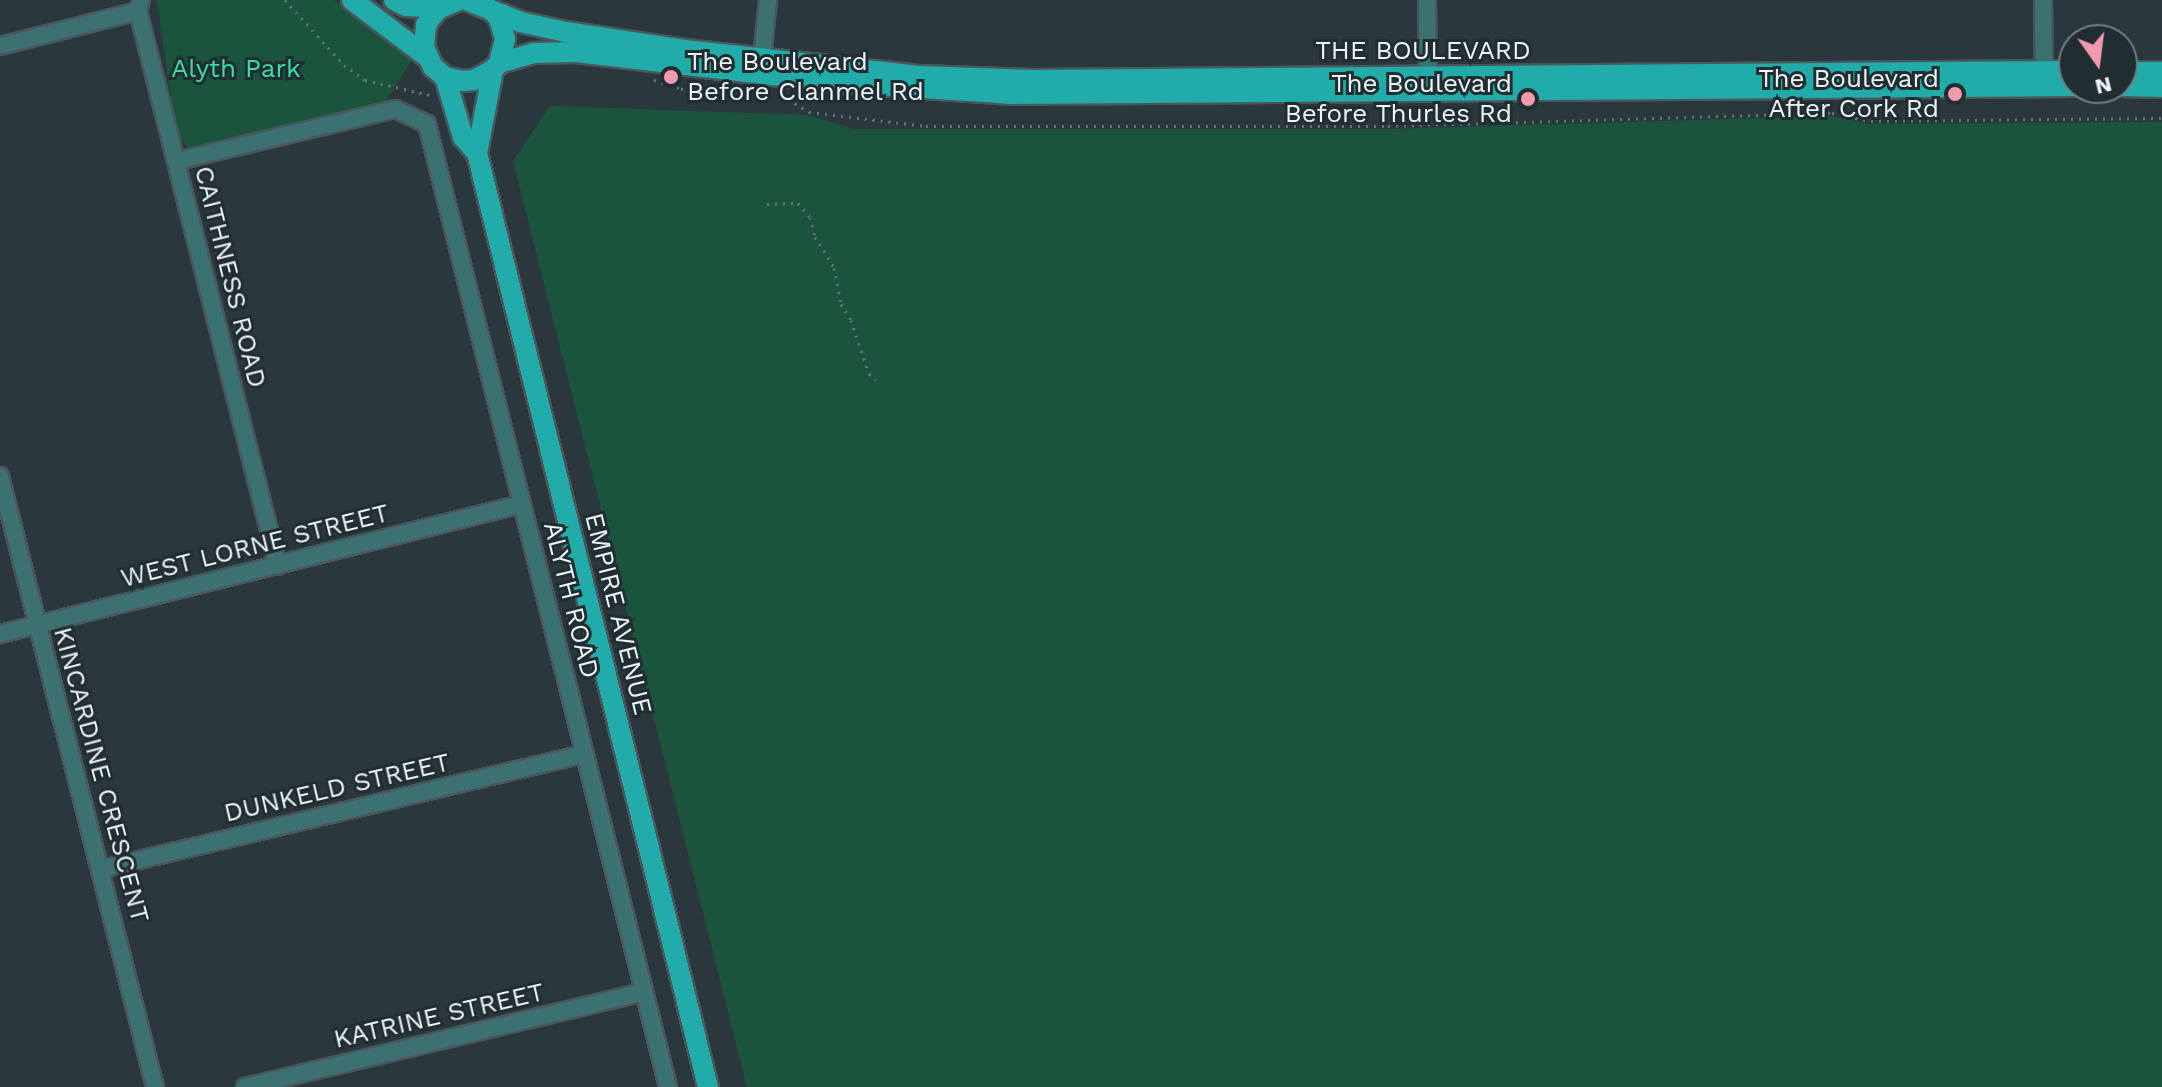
<!DOCTYPE html>
<style>
body{margin:0}
#map{position:relative;width:2162px;height:1087px;overflow:hidden;background:#2a383d;font-family:"Work Sans",sans-serif}
div>[style]{position:absolute}
[style*='--x']{left:calc(var(--x)*1px);top:calc(var(--y)*1px);width:calc(var(--w)*1px);rotate:calc(var(--a)*1deg)}
.green>*{inset:0;background:#1a543d}
.path>*{height:3px;margin-top:-1.5px;transform-origin:0;background:repeating-linear-gradient(90deg,#657175 0 2px,transparent 0 8px)}
.roads{filter:drop-shadow(2px 0 #49565b) drop-shadow(-2px 0 #49565b) drop-shadow(0 2px #49565b) drop-shadow(0 -2px #49565b)}
.minor>*{height:16px;margin:-8px;padding:0 8px;transform-origin:8px;border-radius:8px;background:#3b7170}
.major>*{height:20px;margin:-10px;padding:0 10px;transform-origin:10px;border-radius:10px;background:#22aca9}
.dots>*{width:22px;height:22px;translate:-50% -50%;box-sizing:border-box;border:4px solid #202e32;border-radius:50%}
span{translate:-50% -50%;white-space:nowrap;text-align:center;line-height:1.15;-webkit-text-stroke:6px #202e32;paint-order:stroke}
.street-label{font-size:26px;color:#ecf4f7}
.poi-label{font-size:26px;color:#ecf4f7}
.left{translate:0 -50%;text-align:left}
.right{translate:-100% -50%;text-align:right}
.park-label{font-size:26px;color:#38dea2}
.north{position:absolute;left:2058px;top:24px;width:80px;height:80px;box-sizing:border-box;background:#202e32;border:2px solid #727d81;border-radius:50%;rotate:166deg;font-size:22px;font-weight:700;line-height:32px;text-align:center;color:#ecf4f7}
.north::after{content:'';display:block;margin:auto;width:28px;height:36px;background:#f29aad;clip-path:polygon(50% 0,100% 100%,50% 72%,0 100%)}
</style>
<div id="map">
<div class="green">
<i style="clip-path:polygon(157px 0,334px 0,413px 58px,384px 104px,202px 149px,188px 147px,176px 134px)"></i>
<i style="clip-path:polygon(550px 106px,809px 115px,853px 129px,1387px 129px,1831px 116px,1870px 124px,2162px 122px,2162px 1087px,747px 1087px,513px 161px)"></i>
</div>
<div class="path">
<i style="--x:285;--y:0;--w:88;--a:47.8"></i>
<i style="--x:344;--y:65;--w:26;--a:36"></i>
<i style="--x:365;--y:80;--w:67;--a:13"></i>
<i style="--x:654;--y:80;--w:28;--a:18"></i>
<i style="--x:681;--y:89;--w:19;--a:-9"></i>
<i style="--x:781;--y:95;--w:33;--a:31"></i>
<i style="--x:809;--y:112;--w:118;--a:6.8"></i>
<i style="--x:926;--y:126;--w:462;--a:0"></i>
<i style="--x:1388;--y:126;--w:444;--a:-1.7"></i>
<i style="--x:1832;--y:113;--w:40;--a:12"></i>
<i style="--x:1871;--y:121;--w:291;--a:-0.6"></i>
<i style="--x:767;--y:204;--w:31;--a:-2"></i>
<i style="--x:798;--y:203;--w:18;--a:49"></i>
<i style="--x:810;--y:217;--w:21;--a:76"></i>
<i style="--x:815;--y:237;--w:36;--a:58"></i>
<i style="--x:834;--y:268;--w:37;--a:79"></i>
<i style="--x:841;--y:304;--w:19;--a:58"></i>
<i style="--x:851;--y:320;--w:57;--a:71.6"></i>
<i style="--x:869;--y:374;--w:9;--a:41"></i>
</div>
<div class="roads">
<div class="minor">
<i style="--x:141;--y:0;--w:11;--a:105"></i>
<i style="--x:138;--y:11;--w:572;--a:75.84"></i>
<i style="--x:1427;--y:0;--w:86;--a:89.3"></i>
<i style="--x:2043;--y:0;--w:80;--a:89.3"></i>
<i style="--x:0;--y:46;--w:142;--a:-14.2"></i>
<i style="--x:761;--y:68;--w:68;--a:-84.1"></i>
<i style="--x:177;--y:161;--w:224;--a:-13.4"></i>
<i style="--x:395;--y:109;--w:35;--a:25"></i>
<i style="--x:427;--y:124;--w:993;--a:75.95"></i>
<i style="--x:0;--y:476;--w:630;--a:75.77"></i>
<i style="--x:0;--y:634;--w:538;--a:-13.98"></i>
<i style="--x:101;--y:869;--w:497;--a:-13.4"></i>
<i style="--x:245;--y:1087;--w:410;--a:-13.4"></i>
</div>
<div class="major">
<i style="--x:352;--y:0;--w:94;--a:37.2"></i>
<i style="--x:394;--y:0;--w:13;--a:27"></i>
<i style="--x:406;--y:6;--w:34;--a:3"></i>
<i style="--x:459;--y:0;--w:21;--a:157"></i>
<i style="--x:440;--y:8;--w:11;--a:135"></i>
<i style="--x:432;--y:16;--w:11;--a:124"></i>
<i style="--x:426;--y:25;--w:22;--a:95"></i>
<i style="--x:424;--y:47;--w:22;--a:66"></i>
<i style="--x:433;--y:67;--w:16;--a:40"></i>
<i style="--x:445;--y:77;--w:17;--a:13"></i>
<i style="--x:462;--y:81;--w:12;--a:-5"></i>
<i style="--x:474;--y:80;--w:21;--a:-28"></i>
<i style="--x:493;--y:70;--w:9;--a:-49"></i>
<i style="--x:499;--y:63;--w:25;--a:-76"></i>
<i style="--x:505;--y:39;--w:22;--a:-106"></i>
<i style="--x:499;--y:18;--w:11;--a:-135"></i>
<i style="--x:491;--y:10;--w:27;--a:-158"></i>
<i style="--x:491;--y:10;--w:31;--a:22"></i>
<i style="--x:520;--y:22;--w:47;--a:12.3"></i>
<i style="--x:566;--y:32;--w:120;--a:8.6"></i>
<i style="--x:685;--y:50;--w:236;--a:6.3"></i>
<i style="--x:920;--y:76;--w:114;--a:2"></i>
<i style="--x:1034;--y:80;--w:1040;--a:-0.5"></i>
<i style="--x:499;--y:63;--w:37;--a:-16"></i>
<i style="--x:535;--y:53;--w:41;--a:-1.4"></i>
<i style="--x:576;--y:52;--w:258;--a:6.7"></i>
<i style="--x:832;--y:82;--w:180;--a:3.8"></i>
<i style="--x:1012;--y:94;--w:1062;--a:-0.43"></i>
<i style="--x:493;--y:70;--w:85;--a:100.9"></i>
<i style="--x:477;--y:153;--w:962;--a:76.11"></i>
<i style="--x:2122;--y:72;--w:40;--a:0"></i>
<i style="--x:445;--y:77;--w:63;--a:73.3"></i>
<i style="--x:463;--y:137;--w:21;--a:49"></i>
<i style="--x:2122;--y:86;--w:40;--a:1.4"></i>
</div>
</div>
<div class="dots">
<i style="left:671px;top:77px;background:#f29aad"></i>
<i style="left:1955px;top:94px;background:#f29aad"></i>
<i style="left:1528px;top:99px;background:#f29aad"></i>
</div>
<div class="street-label">
<span style="left:1423px;top:51px">THE BOULEVARD</span>
<span style="left:230px;top:277px;rotate:76deg">CAITHNESS ROAD</span>
<span style="left:255px;top:546px;rotate:-14deg">WEST LORNE STREET</span>
<span style="left:571px;top:600px;rotate:76deg">ALYTH ROAD</span>
<span style="left:618px;top:614px;rotate:76deg">EMPIRE AVENUE</span>
<span style="left:101px;top:775px;rotate:75deg">KINCARDINE CRESCENT</span>
<span style="left:337px;top:788px;rotate:-13deg">DUNKELD STREET</span>
<span style="left:439px;top:1016px;rotate:-13deg">KATRINE STREET</span>
</div>
<div class="poi-label">
<span class="left" style="left:687px;top:77px">The Boulevard<br>Before Clanmel Rd</span>
<span class="right" style="left:1939px;top:94px">The Boulevard<br>After Cork Rd</span>
<span class="right" style="left:1512px;top:99px">The Boulevard<br>Before Thurles Rd</span>
</div>
<div class="park-label">
<span style="left:236px;top:69px">Alyth Park</span>
</div>
<div class="north">N</div>
</div>
